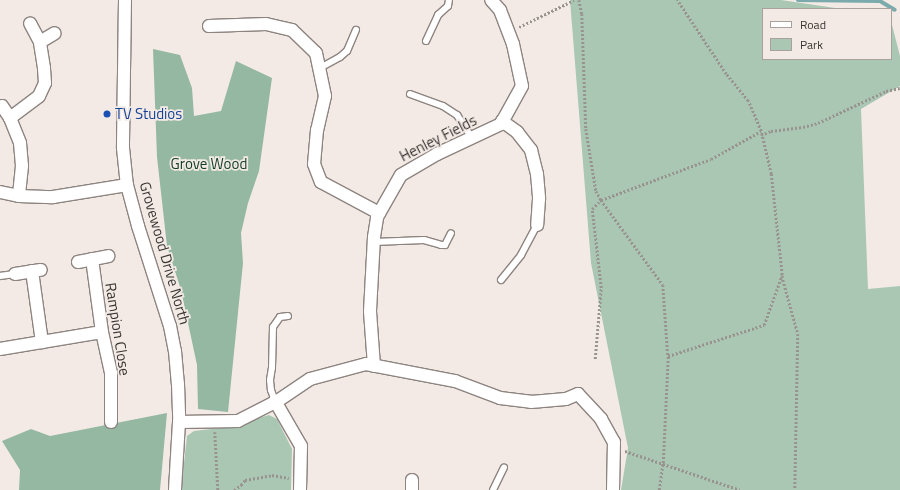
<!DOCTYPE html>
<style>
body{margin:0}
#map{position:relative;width:900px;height:490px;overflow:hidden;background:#f3eae5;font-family:"Titillium Web",sans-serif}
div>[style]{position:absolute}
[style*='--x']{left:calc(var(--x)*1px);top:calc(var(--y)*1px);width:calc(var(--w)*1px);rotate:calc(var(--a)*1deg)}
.green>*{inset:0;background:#a9c7b3}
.forest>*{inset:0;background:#95b8a2}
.stream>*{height:4px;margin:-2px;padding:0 2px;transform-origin:2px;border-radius:2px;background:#7baaad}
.path>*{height:2.5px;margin-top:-1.25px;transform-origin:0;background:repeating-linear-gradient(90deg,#99938f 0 2px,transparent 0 4px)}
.roads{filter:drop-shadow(1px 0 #8d8480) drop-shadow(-1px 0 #8d8480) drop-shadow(0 1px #8d8480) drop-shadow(0 -1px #8d8480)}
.service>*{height:6px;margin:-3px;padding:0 3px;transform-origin:3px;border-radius:3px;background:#fff}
.minor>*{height:12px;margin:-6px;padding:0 6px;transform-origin:6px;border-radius:6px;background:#fff}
.dots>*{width:11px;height:11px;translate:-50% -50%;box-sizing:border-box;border:2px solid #f3eae5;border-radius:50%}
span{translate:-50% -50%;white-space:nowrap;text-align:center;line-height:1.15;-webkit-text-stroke:3.5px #f3eae5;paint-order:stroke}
.transit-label{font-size:15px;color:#164399}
.left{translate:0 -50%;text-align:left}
.street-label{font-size:15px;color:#383432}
.park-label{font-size:15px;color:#113d25}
.legend{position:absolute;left:762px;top:8px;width:130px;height:52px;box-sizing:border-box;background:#f3eae5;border:1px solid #a8a19d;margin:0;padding:5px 7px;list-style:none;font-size:12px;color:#383432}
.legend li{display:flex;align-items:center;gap:8px;height:20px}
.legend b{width:20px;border:1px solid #a8a19d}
</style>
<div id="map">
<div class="green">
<i style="clip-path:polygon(570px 0,781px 0,842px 9px,763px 9px,763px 59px,891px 59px,891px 21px,900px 56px,900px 86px,861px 109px,868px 289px,900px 286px,900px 490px,621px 490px,628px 448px,591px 263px)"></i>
<i style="clip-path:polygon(269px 415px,277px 419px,292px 449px,291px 490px,181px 490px,187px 436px,194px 431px,229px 427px)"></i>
</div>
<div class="forest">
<i style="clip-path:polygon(153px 49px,180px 55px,192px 88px,194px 116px,221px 111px,236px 61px,272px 78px,259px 171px,248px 203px,241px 233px,243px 263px,228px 412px,198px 409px,197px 365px,181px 290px,167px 246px,157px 157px)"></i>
<i style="clip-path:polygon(167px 413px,160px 490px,19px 490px,20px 470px,2px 441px,31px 429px,50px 436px)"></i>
</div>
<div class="stream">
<i style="--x:798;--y:0;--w:82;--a:0.7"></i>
<i style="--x:880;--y:1;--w:17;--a:31"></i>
</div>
<div class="path">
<i style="--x:579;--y:0;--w:14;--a:78"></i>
<i style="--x:582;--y:14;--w:115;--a:88"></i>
<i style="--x:586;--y:129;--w:63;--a:80.8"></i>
<i style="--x:596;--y:191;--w:10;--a:61"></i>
<i style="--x:601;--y:200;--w:105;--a:53.9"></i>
<i style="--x:663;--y:285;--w:71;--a:86"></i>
<i style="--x:668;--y:356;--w:101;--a:-17.9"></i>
<i style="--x:764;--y:325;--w:53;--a:-70.2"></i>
<i style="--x:782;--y:275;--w:102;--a:-96.2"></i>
<i style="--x:771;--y:174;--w:44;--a:-103.1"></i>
<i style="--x:761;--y:131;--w:33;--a:-113"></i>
<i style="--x:748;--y:101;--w:35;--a:-129"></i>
<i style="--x:726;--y:74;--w:89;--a:-123.5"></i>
<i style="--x:519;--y:27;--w:61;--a:-26.1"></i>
<i style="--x:761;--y:135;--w:11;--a:-22"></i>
<i style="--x:771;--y:131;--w:32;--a:-7"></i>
<i style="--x:803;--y:127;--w:16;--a:-15"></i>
<i style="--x:818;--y:123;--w:75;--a:-25.2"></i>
<i style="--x:886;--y:91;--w:14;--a:-12"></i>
<i style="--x:782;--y:276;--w:60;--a:74.6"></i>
<i style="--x:798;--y:334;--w:156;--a:91.1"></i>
<i style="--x:595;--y:359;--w:71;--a:-85.2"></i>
<i style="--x:601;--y:288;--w:80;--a:-96.5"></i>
<i style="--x:592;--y:209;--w:13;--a:-45"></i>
<i style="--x:601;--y:200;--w:117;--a:-20.4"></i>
<i style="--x:711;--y:159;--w:57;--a:-29.2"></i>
<i style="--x:215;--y:432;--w:58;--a:87"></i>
<i style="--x:625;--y:451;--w:121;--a:18.7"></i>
<i style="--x:234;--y:490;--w:9;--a:-36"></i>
<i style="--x:241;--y:485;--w:6;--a:-51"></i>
<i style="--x:245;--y:480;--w:27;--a:-10"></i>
<i style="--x:272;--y:475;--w:17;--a:10"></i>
<i style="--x:659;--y:490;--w:27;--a:-82"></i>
<i style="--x:663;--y:463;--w:107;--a:-87.3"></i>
</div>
<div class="roads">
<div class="service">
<i style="--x:426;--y:41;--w:29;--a:-65"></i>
<i style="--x:438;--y:15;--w:13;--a:-42"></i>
<i style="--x:448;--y:6;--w:6;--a:-81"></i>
<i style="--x:320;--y:68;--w:23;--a:-29"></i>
<i style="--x:340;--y:57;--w:9;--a:-41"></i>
<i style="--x:347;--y:51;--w:23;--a:-67"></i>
<i style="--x:410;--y:94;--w:35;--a:20"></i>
<i style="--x:443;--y:106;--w:17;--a:33"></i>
<i style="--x:457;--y:115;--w:27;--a:57"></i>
<i style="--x:374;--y:242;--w:50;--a:-2.3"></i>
<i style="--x:424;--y:240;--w:18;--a:16"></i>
<i style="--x:441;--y:245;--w:4;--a:0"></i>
<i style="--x:445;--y:245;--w:13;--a:-63"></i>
<i style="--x:0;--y:276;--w:15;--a:-8"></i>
<i style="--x:501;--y:280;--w:32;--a:-51"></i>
<i style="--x:521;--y:255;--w:34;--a:-62"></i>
<i style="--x:275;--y:401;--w:12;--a:-110"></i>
<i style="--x:271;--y:390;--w:10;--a:-96"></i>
<i style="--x:270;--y:380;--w:12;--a:-81"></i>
<i style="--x:272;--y:368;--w:41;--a:-88.6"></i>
<i style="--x:273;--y:327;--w:12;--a:-55"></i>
<i style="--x:280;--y:317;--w:8;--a:-7"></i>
<i style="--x:493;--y:490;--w:25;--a:-64"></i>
</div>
<div class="minor">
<i style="--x:125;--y:0;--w:148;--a:90.8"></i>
<i style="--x:123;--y:148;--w:37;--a:84"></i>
<i style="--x:127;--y:185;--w:42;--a:75"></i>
<i style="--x:138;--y:226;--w:105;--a:72.3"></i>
<i style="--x:170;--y:326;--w:25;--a:79"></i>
<i style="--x:175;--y:351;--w:33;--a:85"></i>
<i style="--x:178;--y:384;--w:38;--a:88"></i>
<i style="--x:179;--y:422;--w:68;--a:93.4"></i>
<i style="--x:209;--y:26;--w:57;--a:-2"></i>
<i style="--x:266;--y:24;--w:27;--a:13"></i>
<i style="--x:292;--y:30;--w:33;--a:44"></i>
<i style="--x:316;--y:53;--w:44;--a:78.2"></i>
<i style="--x:325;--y:96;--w:35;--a:103"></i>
<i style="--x:317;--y:130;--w:34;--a:95"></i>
<i style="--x:314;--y:164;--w:19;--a:69"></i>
<i style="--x:321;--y:182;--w:66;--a:28.1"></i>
<i style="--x:40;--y:42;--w:17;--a:-31"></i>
<i style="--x:2;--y:106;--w:14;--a:56"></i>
<i style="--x:10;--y:118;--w:27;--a:68"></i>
<i style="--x:20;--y:143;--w:23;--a:85"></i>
<i style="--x:22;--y:166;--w:30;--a:96"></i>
<i style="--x:10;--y:118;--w:36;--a:-37"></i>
<i style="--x:39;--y:96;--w:14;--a:-65"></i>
<i style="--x:45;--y:83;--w:15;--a:-94"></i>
<i style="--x:44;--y:68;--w:26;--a:-99"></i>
<i style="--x:40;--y:42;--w:21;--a:-118"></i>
<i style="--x:502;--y:121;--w:19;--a:36"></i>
<i style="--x:517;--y:132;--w:23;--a:52"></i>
<i style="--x:531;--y:150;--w:25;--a:76"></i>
<i style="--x:537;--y:174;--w:25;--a:85"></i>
<i style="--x:539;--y:199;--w:26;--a:94"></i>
<i style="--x:0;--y:192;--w:19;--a:12"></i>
<i style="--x:19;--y:196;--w:34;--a:2"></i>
<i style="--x:53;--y:197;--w:75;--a:-9.2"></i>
<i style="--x:92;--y:259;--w:74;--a:82.2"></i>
<i style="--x:102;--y:332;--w:42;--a:77.6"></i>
<i style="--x:111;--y:373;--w:49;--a:90"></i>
<i style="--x:78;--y:262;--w:31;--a:-11"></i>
<i style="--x:32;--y:271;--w:72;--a:82"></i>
<i style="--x:15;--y:274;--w:26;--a:-9"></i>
<i style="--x:0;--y:349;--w:103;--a:-9.5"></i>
<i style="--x:374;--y:366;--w:55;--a:-94.2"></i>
<i style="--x:370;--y:311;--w:74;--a:-86.9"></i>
<i style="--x:374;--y:237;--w:20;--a:-81"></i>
<i style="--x:377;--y:217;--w:48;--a:-60.3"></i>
<i style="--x:401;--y:175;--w:42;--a:-30.3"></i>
<i style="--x:437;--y:154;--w:71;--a:-25.1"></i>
<i style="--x:501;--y:124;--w:43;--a:-61.1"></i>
<i style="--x:522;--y:86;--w:43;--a:-102.1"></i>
<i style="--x:513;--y:44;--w:36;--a:-111"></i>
<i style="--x:500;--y:10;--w:13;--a:-132"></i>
<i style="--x:275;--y:401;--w:52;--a:60"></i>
<i style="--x:301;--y:446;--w:44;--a:91.3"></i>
<i style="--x:179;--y:422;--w:59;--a:-1"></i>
<i style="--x:238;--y:421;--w:46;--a:-27.1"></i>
<i style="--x:279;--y:400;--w:37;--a:-34"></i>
<i style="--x:310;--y:379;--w:58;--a:-15"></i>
<i style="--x:366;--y:364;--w:91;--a:10.8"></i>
<i style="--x:455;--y:381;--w:48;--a:20.7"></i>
<i style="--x:500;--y:398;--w:31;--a:7"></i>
<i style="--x:531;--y:402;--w:35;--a:-5"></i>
<i style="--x:566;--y:399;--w:13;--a:-23"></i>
<i style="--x:578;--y:394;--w:34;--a:47"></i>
<i style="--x:601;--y:419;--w:26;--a:61"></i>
<i style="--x:614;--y:442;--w:48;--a:91.2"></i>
<i style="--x:412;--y:490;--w:10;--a:-90"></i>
</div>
</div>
<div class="dots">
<i style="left:107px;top:114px;background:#1a4fb4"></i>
</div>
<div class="transit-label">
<span class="left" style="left:115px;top:114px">TV Studios</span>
</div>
<div class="street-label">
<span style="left:438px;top:138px;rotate:-27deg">Henley Fields</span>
<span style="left:165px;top:253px;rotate:74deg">Grovewood Drive North</span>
<span style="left:118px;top:329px;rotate:81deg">Rampion Close</span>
</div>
<div class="park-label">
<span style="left:209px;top:164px">Grove Wood</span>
</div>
<ul class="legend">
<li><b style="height:5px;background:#fff"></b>Road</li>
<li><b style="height:11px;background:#a9c7b3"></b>Park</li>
</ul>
</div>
